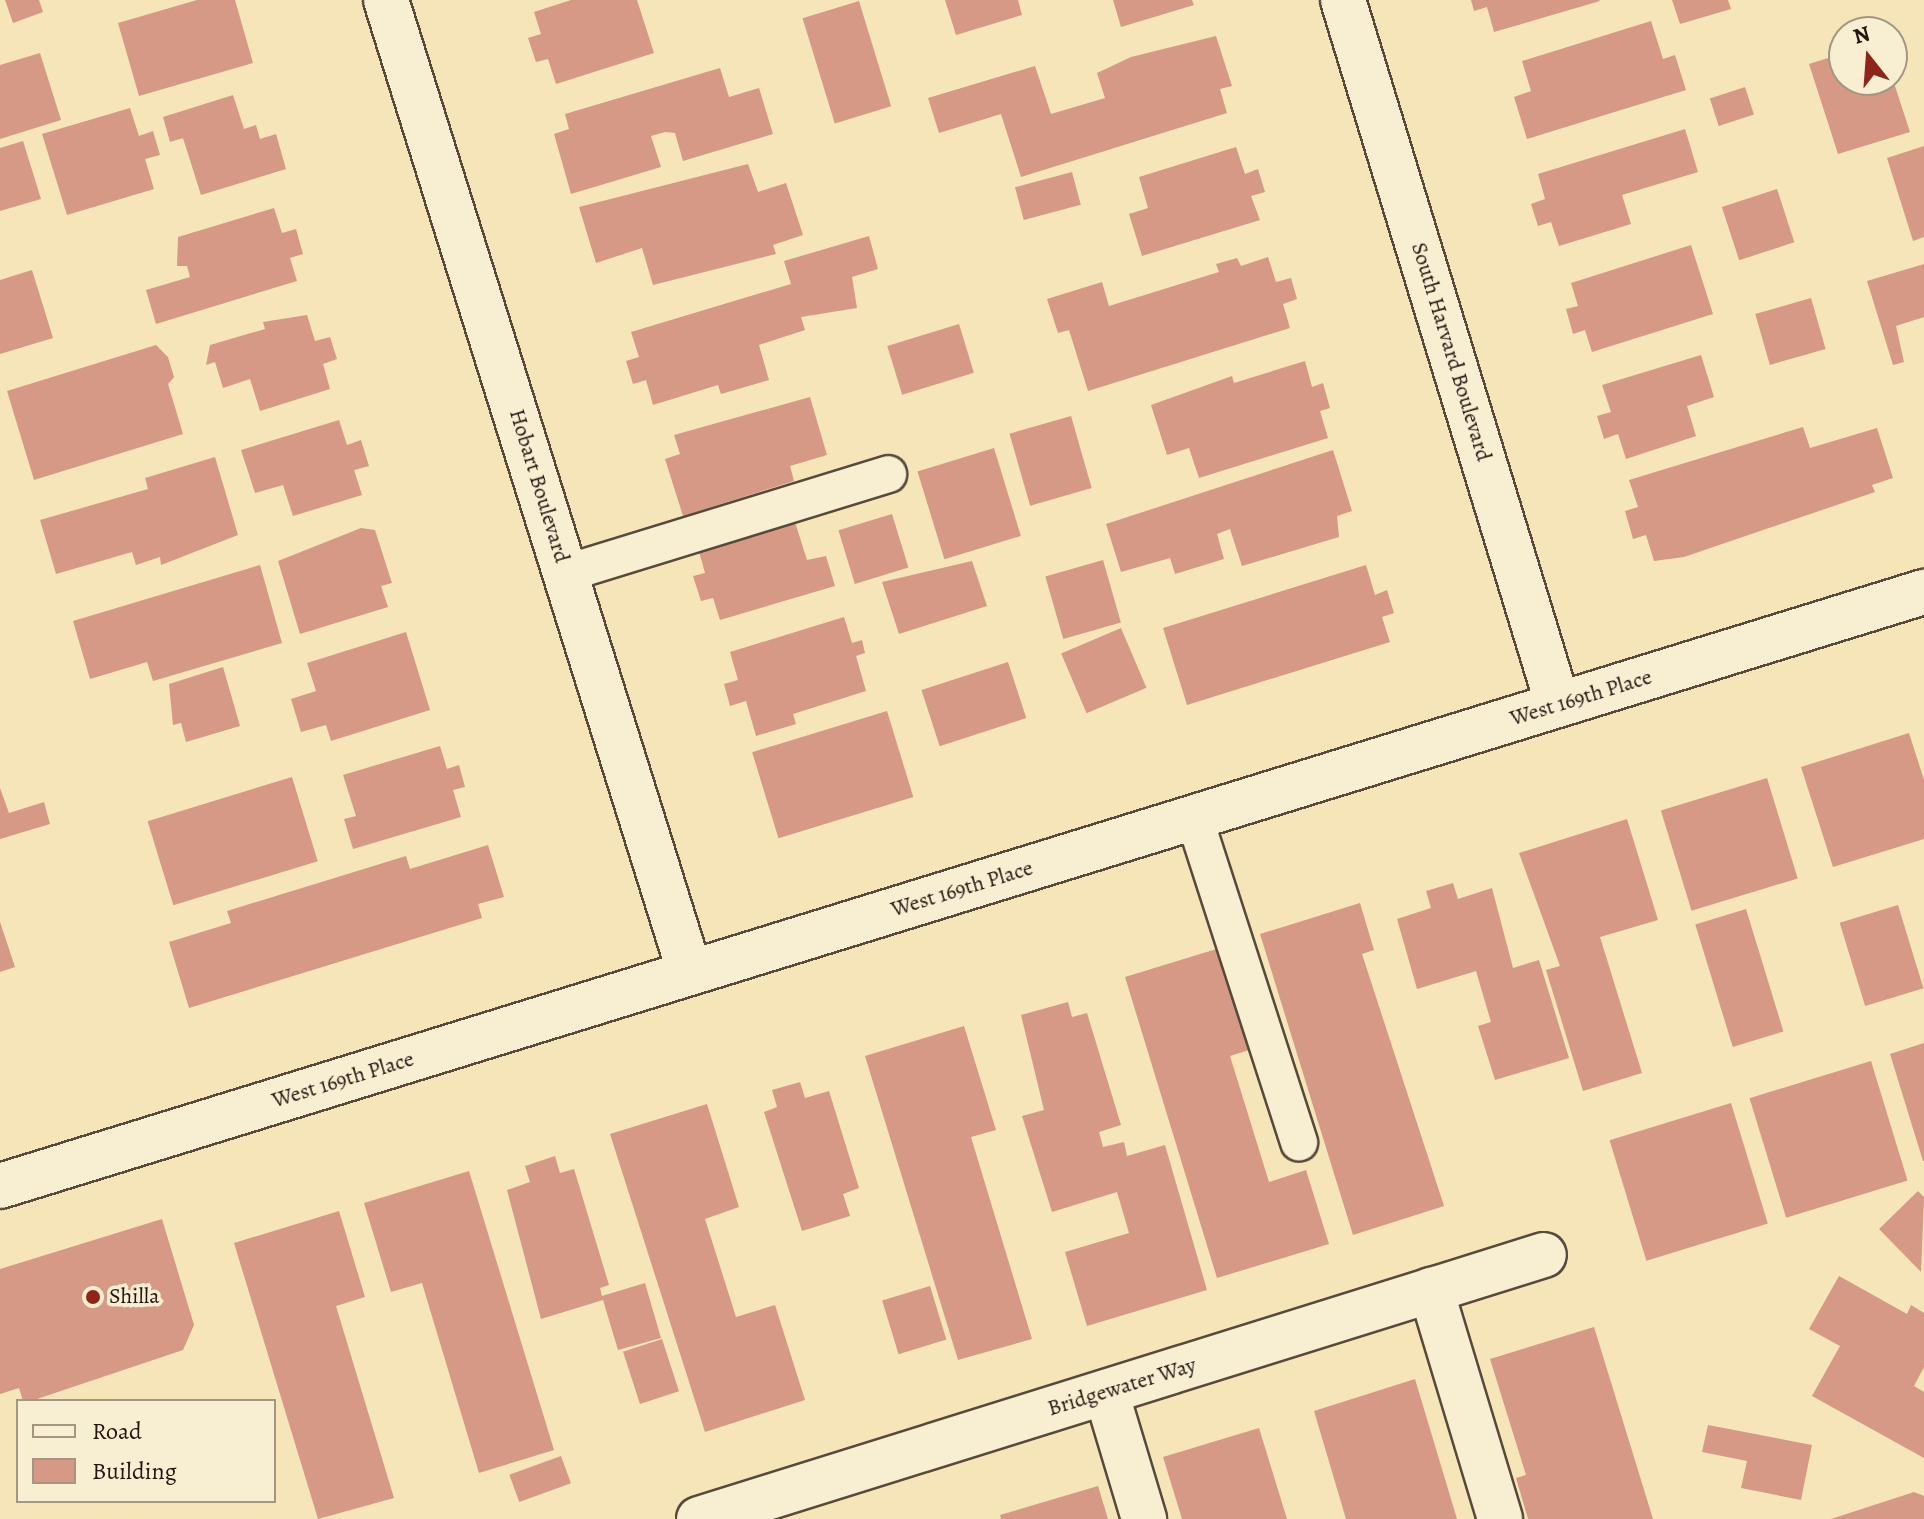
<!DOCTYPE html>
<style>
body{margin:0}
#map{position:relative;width:1924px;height:1519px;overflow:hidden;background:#f5e5b9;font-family:Alegreya,serif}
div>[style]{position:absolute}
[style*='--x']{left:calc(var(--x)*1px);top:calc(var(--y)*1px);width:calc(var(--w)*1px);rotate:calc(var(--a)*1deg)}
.building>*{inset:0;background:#d69985;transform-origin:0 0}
.roads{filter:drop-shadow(2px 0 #58493a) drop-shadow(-2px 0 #58493a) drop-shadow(0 2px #58493a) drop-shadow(0 -2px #58493a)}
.service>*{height:36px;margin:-18px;padding:0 18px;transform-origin:18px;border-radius:18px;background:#f8eed2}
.minor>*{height:44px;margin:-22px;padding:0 22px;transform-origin:22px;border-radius:22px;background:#f8eed2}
.dots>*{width:22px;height:22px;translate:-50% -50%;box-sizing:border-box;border:4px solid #f8eed2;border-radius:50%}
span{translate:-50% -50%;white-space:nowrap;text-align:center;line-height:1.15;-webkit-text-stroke:7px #f8eed2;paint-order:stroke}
.street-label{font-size:22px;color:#23150f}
.poi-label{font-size:22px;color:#23150f}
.left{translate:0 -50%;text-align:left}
.legend{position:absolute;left:16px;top:1399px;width:260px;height:104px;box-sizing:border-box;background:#f8eed2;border:2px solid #a39784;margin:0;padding:10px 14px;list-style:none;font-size:24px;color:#23150f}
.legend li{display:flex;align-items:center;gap:16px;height:40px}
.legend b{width:40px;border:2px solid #a39784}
.north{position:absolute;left:1828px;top:16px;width:80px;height:80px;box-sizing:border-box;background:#f8eed2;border:2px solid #a39784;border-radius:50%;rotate:343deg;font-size:22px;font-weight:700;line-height:32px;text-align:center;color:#23150f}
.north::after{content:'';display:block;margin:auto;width:28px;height:36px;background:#8f2418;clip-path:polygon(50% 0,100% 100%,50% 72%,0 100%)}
</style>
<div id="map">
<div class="building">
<i style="clip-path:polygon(5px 0,39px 0,43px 12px,13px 23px)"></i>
<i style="clip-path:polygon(197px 0,235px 0,253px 63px,139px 96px,118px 23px)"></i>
<i style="clip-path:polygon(571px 0,637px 0,654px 53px,556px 84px,548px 59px,536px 62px,528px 38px,541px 34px,534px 12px)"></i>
<i style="clip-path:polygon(945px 0,1018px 0,1022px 15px,956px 35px)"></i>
<i style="clip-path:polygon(1113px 0,1192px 0,1194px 5px,1121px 27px)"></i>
<i style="clip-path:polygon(1471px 0,1599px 0,1600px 1px,1494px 32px,1487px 7px,1474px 11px)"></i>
<i style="clip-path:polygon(1672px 0,1728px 0,1731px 9px,1680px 24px)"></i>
<i style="left:859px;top:1px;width:110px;height:59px;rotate:73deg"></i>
<i style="clip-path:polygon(1651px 21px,1663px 59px,1675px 55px,1686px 90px,1527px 139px,1514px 97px,1531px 91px,1522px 61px)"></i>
<i style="clip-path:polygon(1216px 36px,1232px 86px,1220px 89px,1227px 113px,1021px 177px,1001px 114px,939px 133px,928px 98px,1035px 66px,1051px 114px,1105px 98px,1097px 73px,1131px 57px)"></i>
<i style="clip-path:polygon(40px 53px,61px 120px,0 139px,0 65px)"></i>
<i style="clip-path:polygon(1844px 53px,1844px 80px,1893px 80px,1910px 132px,1838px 154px,1809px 64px)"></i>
<i style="clip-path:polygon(720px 68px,729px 97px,759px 88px,773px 134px,683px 161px,675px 133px,665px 132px,651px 136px,661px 167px,571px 194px,554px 134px,569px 129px,565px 114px)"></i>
<i style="left:1745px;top:87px;width:29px;height:37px;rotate:72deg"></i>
<i style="clip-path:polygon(233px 95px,244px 129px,256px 125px,260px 139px,276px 134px,286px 169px,201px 195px,183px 138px,170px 142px,163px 117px)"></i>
<i style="clip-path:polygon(130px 108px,139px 136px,153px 131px,160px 155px,145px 159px,154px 189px,67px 215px,42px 134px)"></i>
<i style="clip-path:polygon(1685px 129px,1698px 172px,1622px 195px,1631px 224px,1559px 246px,1551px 222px,1538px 226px,1531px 204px,1545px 199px,1538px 174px)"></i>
<i style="clip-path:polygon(23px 141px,41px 199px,0 211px,0 148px)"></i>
<i style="clip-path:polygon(1924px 146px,1924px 237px,1913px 241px,1887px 158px)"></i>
<i style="clip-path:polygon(1236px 147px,1245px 174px,1258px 169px,1265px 192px,1251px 196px,1260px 220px,1142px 256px,1129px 214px,1148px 208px,1139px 177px)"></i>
<i style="clip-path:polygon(748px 164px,758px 192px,786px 183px,803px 235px,773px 245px,776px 254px,653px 285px,642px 248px,596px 263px,579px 207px)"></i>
<i style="left:1072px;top:172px;width:34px;height:59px;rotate:75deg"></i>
<i style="left:1777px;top:189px;width:56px;height:58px;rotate:72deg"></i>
<i style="clip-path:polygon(274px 208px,282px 233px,296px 229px,303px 254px,290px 258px,297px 281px,156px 324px,146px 290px,190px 277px,187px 266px,177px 266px,178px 237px)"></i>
<i style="clip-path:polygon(869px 236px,878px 269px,852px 277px,857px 308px,801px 317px,805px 330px,759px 345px,769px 380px,721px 394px,718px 385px,653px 405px,646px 380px,633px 384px,626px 361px,639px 357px,631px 332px,791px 284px,784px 261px)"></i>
<i style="clip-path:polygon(1691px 245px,1713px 314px,1592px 352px,1585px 330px,1573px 334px,1566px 309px,1578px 306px,1571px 283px)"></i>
<i style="clip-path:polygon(1268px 257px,1276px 282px,1291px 278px,1297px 299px,1283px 304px,1290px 328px,1088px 391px,1069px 330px,1058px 333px,1047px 299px,1102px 282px,1109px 306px,1219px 272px,1216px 264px,1237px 258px,1241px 266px)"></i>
<i style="clip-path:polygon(1924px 264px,1924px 317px,1896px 326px,1904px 362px,1893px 365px,1867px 281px)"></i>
<i style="clip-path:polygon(32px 270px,53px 338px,0 354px,0 280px)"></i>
<i style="left:1811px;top:298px;width:53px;height:58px;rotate:74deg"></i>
<i style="clip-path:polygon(307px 315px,315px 341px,330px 337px,337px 359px,323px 364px,330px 389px,260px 411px,250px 379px,223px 388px,215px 362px,206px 365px,210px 345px,265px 329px,263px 322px)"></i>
<i style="left:959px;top:324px;width:51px;height:75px;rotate:73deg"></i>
<i style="clip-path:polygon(156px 345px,168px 357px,174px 377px,168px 384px,183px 434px,34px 480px,7px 391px)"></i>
<i style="clip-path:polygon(1701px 355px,1714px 397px,1687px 406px,1696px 436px,1626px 459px,1618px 434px,1604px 439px,1597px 416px,1611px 412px,1602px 385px)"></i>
<i style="clip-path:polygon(1305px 361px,1312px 387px,1323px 383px,1330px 408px,1320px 411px,1328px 438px,1199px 478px,1189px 448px,1167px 455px,1151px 405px,1232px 376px,1234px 383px)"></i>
<i style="clip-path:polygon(810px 397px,827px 455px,790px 466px,794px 481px,683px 516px,665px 459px,680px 454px,674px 435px)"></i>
<i style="left:1071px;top:416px;width:75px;height:64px;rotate:74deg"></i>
<i style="clip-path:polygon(339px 420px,347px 445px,361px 440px,369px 466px,354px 470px,362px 495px,293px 516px,283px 485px,255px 493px,241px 450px)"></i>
<i style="clip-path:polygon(1803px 427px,1810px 448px,1877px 428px,1893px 478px,1872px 485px,1875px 492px,1684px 557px,1654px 561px,1646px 535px,1633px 539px,1625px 511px,1638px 507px,1629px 480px)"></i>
<i style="left:994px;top:448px;width:92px;height:80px;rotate:73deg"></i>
<i style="clip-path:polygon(1333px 450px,1352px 511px,1337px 516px,1339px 537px,1242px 566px,1230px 529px,1217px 534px,1224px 559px,1175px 574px,1170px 558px,1121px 572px,1106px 524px)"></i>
<i style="clip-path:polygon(215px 457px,238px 535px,161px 565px,160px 557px,136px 565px,132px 552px,56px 574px,40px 520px,148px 489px,145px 478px)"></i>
<i style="left:892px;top:514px;width:56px;height:56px;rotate:73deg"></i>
<i style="clip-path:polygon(794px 519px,807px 560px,826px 556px,835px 586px,720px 620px,713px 598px,701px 601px,693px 576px,705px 573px,698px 548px)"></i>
<i style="clip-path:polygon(361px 528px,375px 530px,392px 583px,381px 586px,388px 607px,300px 634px,278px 561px)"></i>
<i style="left:1103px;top:560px;width:65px;height:60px;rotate:74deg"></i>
<i style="clip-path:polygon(972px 561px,987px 606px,899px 634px,882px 582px)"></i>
<i style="clip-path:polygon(260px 565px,282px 643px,153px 681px,147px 662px,90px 679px,73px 621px)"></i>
<i style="clip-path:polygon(1366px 565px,1375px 595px,1387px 590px,1394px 613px,1382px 617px,1390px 642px,1187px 705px,1163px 628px)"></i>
<i style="clip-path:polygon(844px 617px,852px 643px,862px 640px,865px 653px,856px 656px,866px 691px,793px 714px,796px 724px,756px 736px,746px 701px,730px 706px,724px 684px,738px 680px,730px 652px)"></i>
<i style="left:1121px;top:628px;width:65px;height:65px;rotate:67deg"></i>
<i style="clip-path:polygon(406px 632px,430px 710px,331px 741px,326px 725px,301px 732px,291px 699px,316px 691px,307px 663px)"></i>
<i style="left:1008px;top:662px;width:59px;height:91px;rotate:72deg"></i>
<i style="clip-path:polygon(223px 667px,240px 726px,186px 742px,181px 723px,173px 725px,169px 684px)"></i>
<i style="left:887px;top:711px;width:90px;height:141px;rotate:73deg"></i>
<i style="clip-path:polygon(1909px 733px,1924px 780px,1924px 839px,1833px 867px,1801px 767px)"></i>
<i style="clip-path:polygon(440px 746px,447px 769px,459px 765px,465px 787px,453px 790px,461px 817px,353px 849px,344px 819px,356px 816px,343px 775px)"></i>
<i style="left:292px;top:777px;width:88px;height:151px;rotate:73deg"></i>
<i style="left:1767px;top:778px;width:105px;height:111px;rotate:73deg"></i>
<i style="clip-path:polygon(0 788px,9px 813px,44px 802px,50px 824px,0 839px)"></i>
<i style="clip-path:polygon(1627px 819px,1658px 920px,1600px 937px,1642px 1073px,1583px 1091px,1546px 970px,1560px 966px,1519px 853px)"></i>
<i style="clip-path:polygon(488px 845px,504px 897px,478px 904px,482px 918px,189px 1008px,169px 942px,231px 923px,227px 911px,406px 856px,410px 869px)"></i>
<i style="clip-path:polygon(1453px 883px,1458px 899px,1492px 888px,1513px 968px,1539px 960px,1569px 1058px,1495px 1080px,1478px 1026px,1491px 1022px,1476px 971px,1417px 989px,1397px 919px,1431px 908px,1426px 891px)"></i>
<i style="clip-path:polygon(1360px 903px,1374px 950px,1362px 954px,1444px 1206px,1353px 1235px,1260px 934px)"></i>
<i style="left:1898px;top:905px;width:87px;height:61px;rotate:73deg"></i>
<i style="left:1746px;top:909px;width:128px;height:53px;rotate:73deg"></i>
<i style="clip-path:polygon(0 922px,15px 967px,0 972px)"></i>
<i style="clip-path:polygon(1223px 947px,1262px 1046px,1230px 1056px,1269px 1182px,1306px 1170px,1329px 1244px,1217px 1278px,1125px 977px)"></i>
<i style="clip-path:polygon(1068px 1002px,1072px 1017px,1087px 1013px,1121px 1125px,1099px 1132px,1103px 1147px,1124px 1142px,1127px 1156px,1165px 1145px,1207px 1290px,1087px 1326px,1065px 1252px,1129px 1233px,1117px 1192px,1052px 1212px,1022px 1116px,1044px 1110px,1021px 1015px)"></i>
<i style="clip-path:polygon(964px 1026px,996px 1130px,971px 1137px,1032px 1339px,958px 1360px,865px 1056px)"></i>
<i style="clip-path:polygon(1924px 1043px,1924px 1161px,1923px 1161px,1890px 1054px)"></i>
<i style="left:1871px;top:1061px;width:125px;height:127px;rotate:73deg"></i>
<i style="clip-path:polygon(800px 1082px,805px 1098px,829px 1091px,859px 1188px,843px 1194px,850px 1216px,802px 1231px,764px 1112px,777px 1107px,772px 1090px)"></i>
<i style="left:1731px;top:1103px;width:126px;height:127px;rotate:73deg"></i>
<i style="clip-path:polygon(707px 1104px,739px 1207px,705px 1219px,736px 1317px,775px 1305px,805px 1400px,705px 1432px,610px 1134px)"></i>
<i style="clip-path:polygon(555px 1156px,560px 1173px,574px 1169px,609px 1285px,600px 1288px,602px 1296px,645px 1283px,661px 1338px,618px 1350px,603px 1300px,541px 1319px,507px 1190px,530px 1182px,525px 1166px)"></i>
<i style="clip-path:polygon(469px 1171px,554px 1450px,479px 1473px,422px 1283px,391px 1292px,364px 1203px)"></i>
<i style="clip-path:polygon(1918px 1191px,1924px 1197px,1921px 1272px,1879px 1229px)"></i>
<i style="clip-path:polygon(339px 1211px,365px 1297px,336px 1306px,394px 1498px,318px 1519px,234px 1243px)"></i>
<i style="clip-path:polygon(162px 1219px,194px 1325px,183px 1350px,31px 1401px,23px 1401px,19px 1388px,0 1394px,0 1269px)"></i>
<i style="clip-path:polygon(1839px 1276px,1907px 1314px,1911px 1305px,1924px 1313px,1924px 1367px,1914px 1386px,1924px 1392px,1924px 1458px,1812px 1396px,1840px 1346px,1809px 1329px)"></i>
<i style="left:930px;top:1286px;width:56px;height:50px;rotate:73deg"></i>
<i style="clip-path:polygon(1594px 1327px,1653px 1519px,1528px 1519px,1516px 1478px,1526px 1475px,1490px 1359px)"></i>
<i style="left:662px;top:1339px;width:55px;height:41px;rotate:72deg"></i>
<i style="clip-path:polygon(1415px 1379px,1457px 1519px,1346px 1519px,1314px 1411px)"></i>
<i style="clip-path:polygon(1708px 1425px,1812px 1445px,1801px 1500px,1741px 1488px,1747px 1461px,1702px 1452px)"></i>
<i style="clip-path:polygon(1259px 1428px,1287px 1519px,1182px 1519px,1163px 1457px)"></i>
<i style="left:561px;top:1456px;width:29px;height:55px;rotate:70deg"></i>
<i style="clip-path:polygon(1098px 1486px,1108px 1519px,1001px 1519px,1000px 1515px)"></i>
<i style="clip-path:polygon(1914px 1492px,1924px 1496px,1924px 1519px,1831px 1519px)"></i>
</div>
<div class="roads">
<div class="service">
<i style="--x:567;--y:573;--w:336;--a:-17.1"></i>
<i style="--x:1194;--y:817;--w:342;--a:72.1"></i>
</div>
<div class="minor">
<i style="--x:386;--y:0;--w:1019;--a:72.65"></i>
<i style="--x:1343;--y:0;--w:737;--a:73.04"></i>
<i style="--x:0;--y:1186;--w:2014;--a:-17.16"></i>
<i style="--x:1431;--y:1290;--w:239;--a:73.2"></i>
<i style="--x:1106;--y:1392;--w:133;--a:73.3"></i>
<i style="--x:699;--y:1519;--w:885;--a:-17.35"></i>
</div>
</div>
<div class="dots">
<i style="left:93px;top:1297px;background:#8f2418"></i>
</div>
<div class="street-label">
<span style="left:1451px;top:352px;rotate:73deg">South Harvard Boulevard</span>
<span style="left:539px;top:486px;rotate:73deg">Hobart Boulevard</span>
<span style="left:1581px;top:698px;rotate:-17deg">West 169th Place</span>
<span style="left:962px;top:889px;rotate:-17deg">West 169th Place</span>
<span style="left:343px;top:1080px;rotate:-17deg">West 169th Place</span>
<span style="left:1122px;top:1387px;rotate:-17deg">Bridgewater Way</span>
</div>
<div class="poi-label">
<span class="left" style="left:109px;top:1297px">Shilla</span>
</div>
<ul class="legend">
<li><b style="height:10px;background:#f8eed2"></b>Road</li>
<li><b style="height:22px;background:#d69985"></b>Building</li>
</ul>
<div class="north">N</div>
</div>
